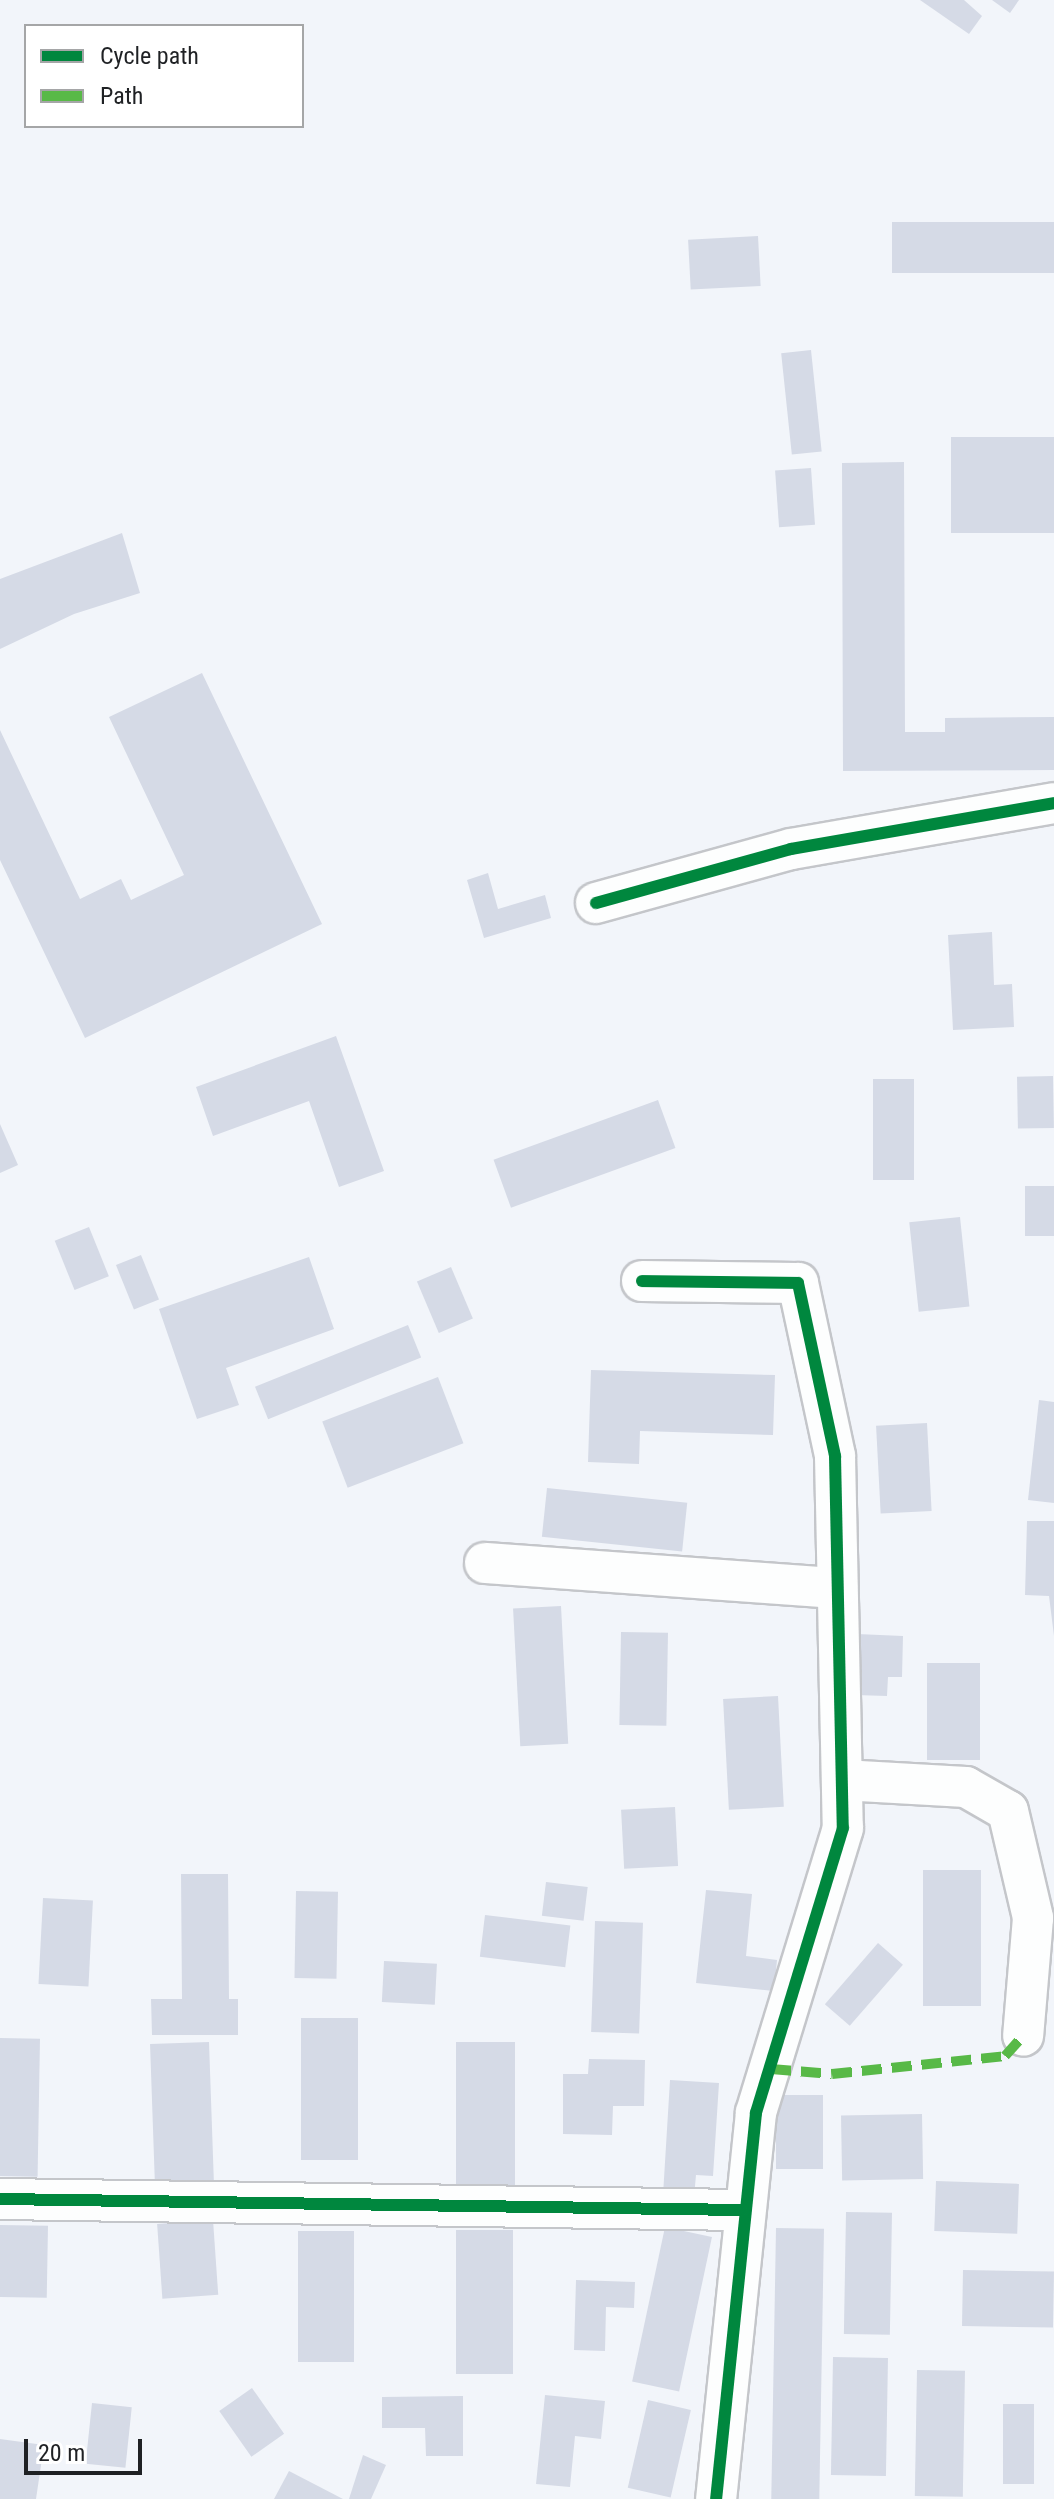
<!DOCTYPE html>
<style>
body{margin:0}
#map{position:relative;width:1054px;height:2499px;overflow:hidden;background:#f2f5fa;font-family:"Roboto Condensed",sans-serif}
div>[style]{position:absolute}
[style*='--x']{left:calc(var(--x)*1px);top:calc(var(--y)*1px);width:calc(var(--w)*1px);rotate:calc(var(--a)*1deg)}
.building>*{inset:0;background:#d5dae6;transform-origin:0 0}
.roads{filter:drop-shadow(2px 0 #c4c6ca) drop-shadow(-2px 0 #c4c6ca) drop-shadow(0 2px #c4c6ca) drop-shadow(0 -2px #c4c6ca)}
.minor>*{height:40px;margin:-20px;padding:0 20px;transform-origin:20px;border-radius:20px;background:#fdfefe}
.quiet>*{height:10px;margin-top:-5px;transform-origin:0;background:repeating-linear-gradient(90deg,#58b947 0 20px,transparent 0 30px)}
.cycleway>*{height:12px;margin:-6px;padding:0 6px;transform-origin:6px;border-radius:6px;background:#00873e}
span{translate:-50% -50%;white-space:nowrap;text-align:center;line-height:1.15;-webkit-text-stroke:6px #fff;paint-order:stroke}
.legend{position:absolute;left:24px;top:24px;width:280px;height:104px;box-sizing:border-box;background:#fff;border:2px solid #a5a6a7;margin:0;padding:10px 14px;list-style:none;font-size:24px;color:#1f2124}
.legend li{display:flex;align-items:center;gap:16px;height:40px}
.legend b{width:40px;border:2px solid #a5a6a7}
.scale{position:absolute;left:24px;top:2439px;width:118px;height:36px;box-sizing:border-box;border:4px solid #1f2124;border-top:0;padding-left:10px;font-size:24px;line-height:28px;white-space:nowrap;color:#1f2124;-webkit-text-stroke:6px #fff;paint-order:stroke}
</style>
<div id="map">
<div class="building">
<i style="clip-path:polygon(920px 0,964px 0,982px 16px,969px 34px)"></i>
<i style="clip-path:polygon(992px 0,1019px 0,1010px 13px)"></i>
<i style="left:1054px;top:222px;width:51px;height:162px;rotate:90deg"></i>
<i style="left:758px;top:236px;width:50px;height:70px;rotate:87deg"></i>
<i style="left:811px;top:350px;width:102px;height:30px;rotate:84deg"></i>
<i style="left:1054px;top:437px;width:96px;height:103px;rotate:90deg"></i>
<i style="clip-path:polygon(904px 462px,905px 732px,945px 732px,945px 718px,1054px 717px,1054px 770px,843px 771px,842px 463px)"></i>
<i style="left:811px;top:468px;width:57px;height:36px;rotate:86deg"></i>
<i style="clip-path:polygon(122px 533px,140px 593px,74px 614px,0 649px,0 579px)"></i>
<i style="clip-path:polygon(202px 673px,322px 924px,85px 1038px,0 860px,0 730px,80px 899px,121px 879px,131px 900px,184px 875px,109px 717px)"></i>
<i style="clip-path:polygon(488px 873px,498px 909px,545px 895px,551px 918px,484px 938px,467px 880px)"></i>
<i style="clip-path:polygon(992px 932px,994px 985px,1012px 984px,1014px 1027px,953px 1030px,948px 935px)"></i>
<i style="clip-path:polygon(336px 1036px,384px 1171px,339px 1187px,309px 1101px,213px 1136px,196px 1087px)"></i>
<i style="left:1053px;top:1076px;width:52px;height:36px;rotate:89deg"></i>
<i style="left:873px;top:1079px;width:41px;height:101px"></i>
<i style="left:658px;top:1100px;width:51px;height:175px;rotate:70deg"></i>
<i style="clip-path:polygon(0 1124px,18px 1165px,0 1173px)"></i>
<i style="left:1025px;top:1186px;width:29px;height:50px"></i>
<i style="left:960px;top:1217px;width:90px;height:51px;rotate:84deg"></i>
<i style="left:89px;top:1227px;width:53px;height:37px;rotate:68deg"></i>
<i style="left:141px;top:1255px;width:48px;height:27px;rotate:68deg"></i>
<i style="clip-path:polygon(309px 1257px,334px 1329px,226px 1368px,239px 1405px,197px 1419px,159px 1309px)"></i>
<i style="left:451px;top:1267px;width:56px;height:37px;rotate:67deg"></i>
<i style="left:408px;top:1325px;width:35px;height:165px;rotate:68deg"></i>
<i style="clip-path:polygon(591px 1370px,775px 1375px,773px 1435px,640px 1431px,639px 1464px,588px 1462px)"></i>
<i style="left:438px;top:1377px;width:71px;height:124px;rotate:69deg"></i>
<i style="clip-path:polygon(1039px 1400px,1054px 1402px,1054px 1503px,1028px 1500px)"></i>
<i style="left:927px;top:1423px;width:88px;height:51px;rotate:87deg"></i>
<i style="left:547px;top:1488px;width:141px;height:49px;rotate:6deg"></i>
<i style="clip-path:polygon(1027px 1521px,1054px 1521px,1054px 1636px,1049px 1596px,1025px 1595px)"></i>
<i style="left:561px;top:1606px;width:138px;height:48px;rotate:87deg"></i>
<i style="left:621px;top:1632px;width:47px;height:93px;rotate:1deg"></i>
<i style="clip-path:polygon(857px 1634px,903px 1636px,902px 1677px,888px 1677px,887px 1696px,855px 1695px)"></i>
<i style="left:927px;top:1663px;width:53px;height:97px"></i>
<i style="left:778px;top:1696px;width:111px;height:55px;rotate:87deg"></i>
<i style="left:675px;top:1807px;width:59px;height:54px;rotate:87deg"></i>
<i style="left:923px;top:1870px;width:58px;height:136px"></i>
<i style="clip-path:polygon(181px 1874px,228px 1874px,229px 1999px,238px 1999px,238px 2035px,152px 2035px,151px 1999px,182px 1999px)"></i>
<i style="left:546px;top:1882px;width:42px;height:34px;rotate:7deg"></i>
<i style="clip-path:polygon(706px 1890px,752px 1894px,746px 1956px,777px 1960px,774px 1991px,696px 1983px)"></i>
<i style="left:296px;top:1891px;width:42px;height:87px;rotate:1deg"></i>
<i style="left:43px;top:1898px;width:50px;height:86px;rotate:3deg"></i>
<i style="left:485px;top:1915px;width:86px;height:42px;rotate:7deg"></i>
<i style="left:595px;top:1921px;width:48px;height:111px;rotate:2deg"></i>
<i style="left:878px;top:1943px;width:33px;height:81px;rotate:41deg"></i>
<i style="left:384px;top:1961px;width:53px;height:41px;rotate:3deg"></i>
<i style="left:358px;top:2018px;width:142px;height:57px;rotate:90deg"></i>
<i style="left:0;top:2038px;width:40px;height:138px;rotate:1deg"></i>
<i style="left:209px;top:2042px;width:143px;height:59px;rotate:88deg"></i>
<i style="left:456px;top:2042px;width:59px;height:143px"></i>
<i style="clip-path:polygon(589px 2059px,645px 2060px,644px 2106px,613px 2106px,612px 2135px,563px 2134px,563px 2074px,588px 2074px)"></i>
<i style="clip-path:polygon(670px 2080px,719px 2083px,713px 2176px,696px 2175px,694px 2197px,663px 2195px)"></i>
<i style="left:776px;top:2095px;width:47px;height:74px"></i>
<i style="left:922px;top:2114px;width:65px;height:81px;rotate:89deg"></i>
<i style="left:936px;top:2181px;width:83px;height:50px;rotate:2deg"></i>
<i style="left:846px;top:2212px;width:46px;height:122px;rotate:1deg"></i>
<i style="left:213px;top:2220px;width:75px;height:56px;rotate:86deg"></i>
<i style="left:0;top:2225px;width:48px;height:72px;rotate:1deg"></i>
<i style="left:665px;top:2227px;width:48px;height:158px;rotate:12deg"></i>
<i style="left:776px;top:2228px;width:48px;height:271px;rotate:1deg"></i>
<i style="left:456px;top:2230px;width:57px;height:144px"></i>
<i style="left:298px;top:2231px;width:56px;height:131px"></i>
<i style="left:963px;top:2270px;width:91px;height:56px;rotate:1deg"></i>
<i style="clip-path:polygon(576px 2280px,635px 2282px,634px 2308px,606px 2307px,605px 2351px,574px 2350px)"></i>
<i style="left:833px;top:2357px;width:55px;height:118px;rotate:1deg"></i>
<i style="left:917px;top:2370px;width:48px;height:126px;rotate:1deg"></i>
<i style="left:252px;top:2388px;width:56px;height:40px;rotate:55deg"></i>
<i style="clip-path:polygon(545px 2395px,605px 2401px,601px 2439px,575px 2436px,570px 2487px,536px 2484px)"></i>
<i style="clip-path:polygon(463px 2396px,463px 2456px,426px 2456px,425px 2428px,382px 2428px,382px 2397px)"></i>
<i style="left:648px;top:2400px;width:44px;height:90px;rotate:13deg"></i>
<i style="left:92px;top:2403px;width:40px;height:61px;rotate:6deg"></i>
<i style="left:1003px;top:2404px;width:31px;height:80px"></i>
<i style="clip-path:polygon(0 2439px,44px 2445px,36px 2499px,0 2499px)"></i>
<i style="clip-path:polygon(363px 2455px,386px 2465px,371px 2499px,349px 2499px)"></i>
<i style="clip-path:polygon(289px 2471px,343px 2499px,274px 2499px)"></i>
</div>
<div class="roads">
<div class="minor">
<i style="--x:596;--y:903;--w:202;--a:-15.5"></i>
<i style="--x:791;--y:849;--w:267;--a:-9.9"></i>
<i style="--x:642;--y:1281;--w:156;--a:0.7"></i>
<i style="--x:798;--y:1283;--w:177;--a:77.9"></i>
<i style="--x:835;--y:1456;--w:372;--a:88.8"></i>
<i style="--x:843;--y:1828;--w:298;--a:107"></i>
<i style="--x:756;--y:2113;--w:388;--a:95.9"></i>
<i style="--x:485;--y:1563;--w:353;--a:4.1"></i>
<i style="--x:842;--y:1780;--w:124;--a:3.2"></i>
<i style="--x:966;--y:1787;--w:48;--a:29.7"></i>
<i style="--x:1008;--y:1811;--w:110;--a:76.8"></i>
<i style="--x:1033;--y:1918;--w:118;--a:94.8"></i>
<i style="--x:0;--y:2199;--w:742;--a:0.85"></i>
</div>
</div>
<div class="quiet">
<i style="--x:771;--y:2069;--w:61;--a:4.7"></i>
<i style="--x:832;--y:2074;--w:174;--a:-5.9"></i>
<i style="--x:1005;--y:2056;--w:27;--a:-48"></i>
</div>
<div class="cycleway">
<i style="--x:596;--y:903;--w:202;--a:-15.5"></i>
<i style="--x:791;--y:849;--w:267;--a:-9.9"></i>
<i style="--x:642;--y:1281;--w:156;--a:0.7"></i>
<i style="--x:798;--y:1283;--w:177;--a:77.9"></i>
<i style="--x:835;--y:1456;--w:372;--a:88.8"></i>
<i style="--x:843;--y:1828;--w:298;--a:107"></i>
<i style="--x:756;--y:2113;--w:388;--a:95.9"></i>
<i style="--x:0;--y:2199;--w:742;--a:0.85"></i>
</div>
<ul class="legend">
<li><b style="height:10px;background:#00873e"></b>Cycle path</li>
<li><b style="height:10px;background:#58b947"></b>Path</li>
</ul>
<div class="scale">20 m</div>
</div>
